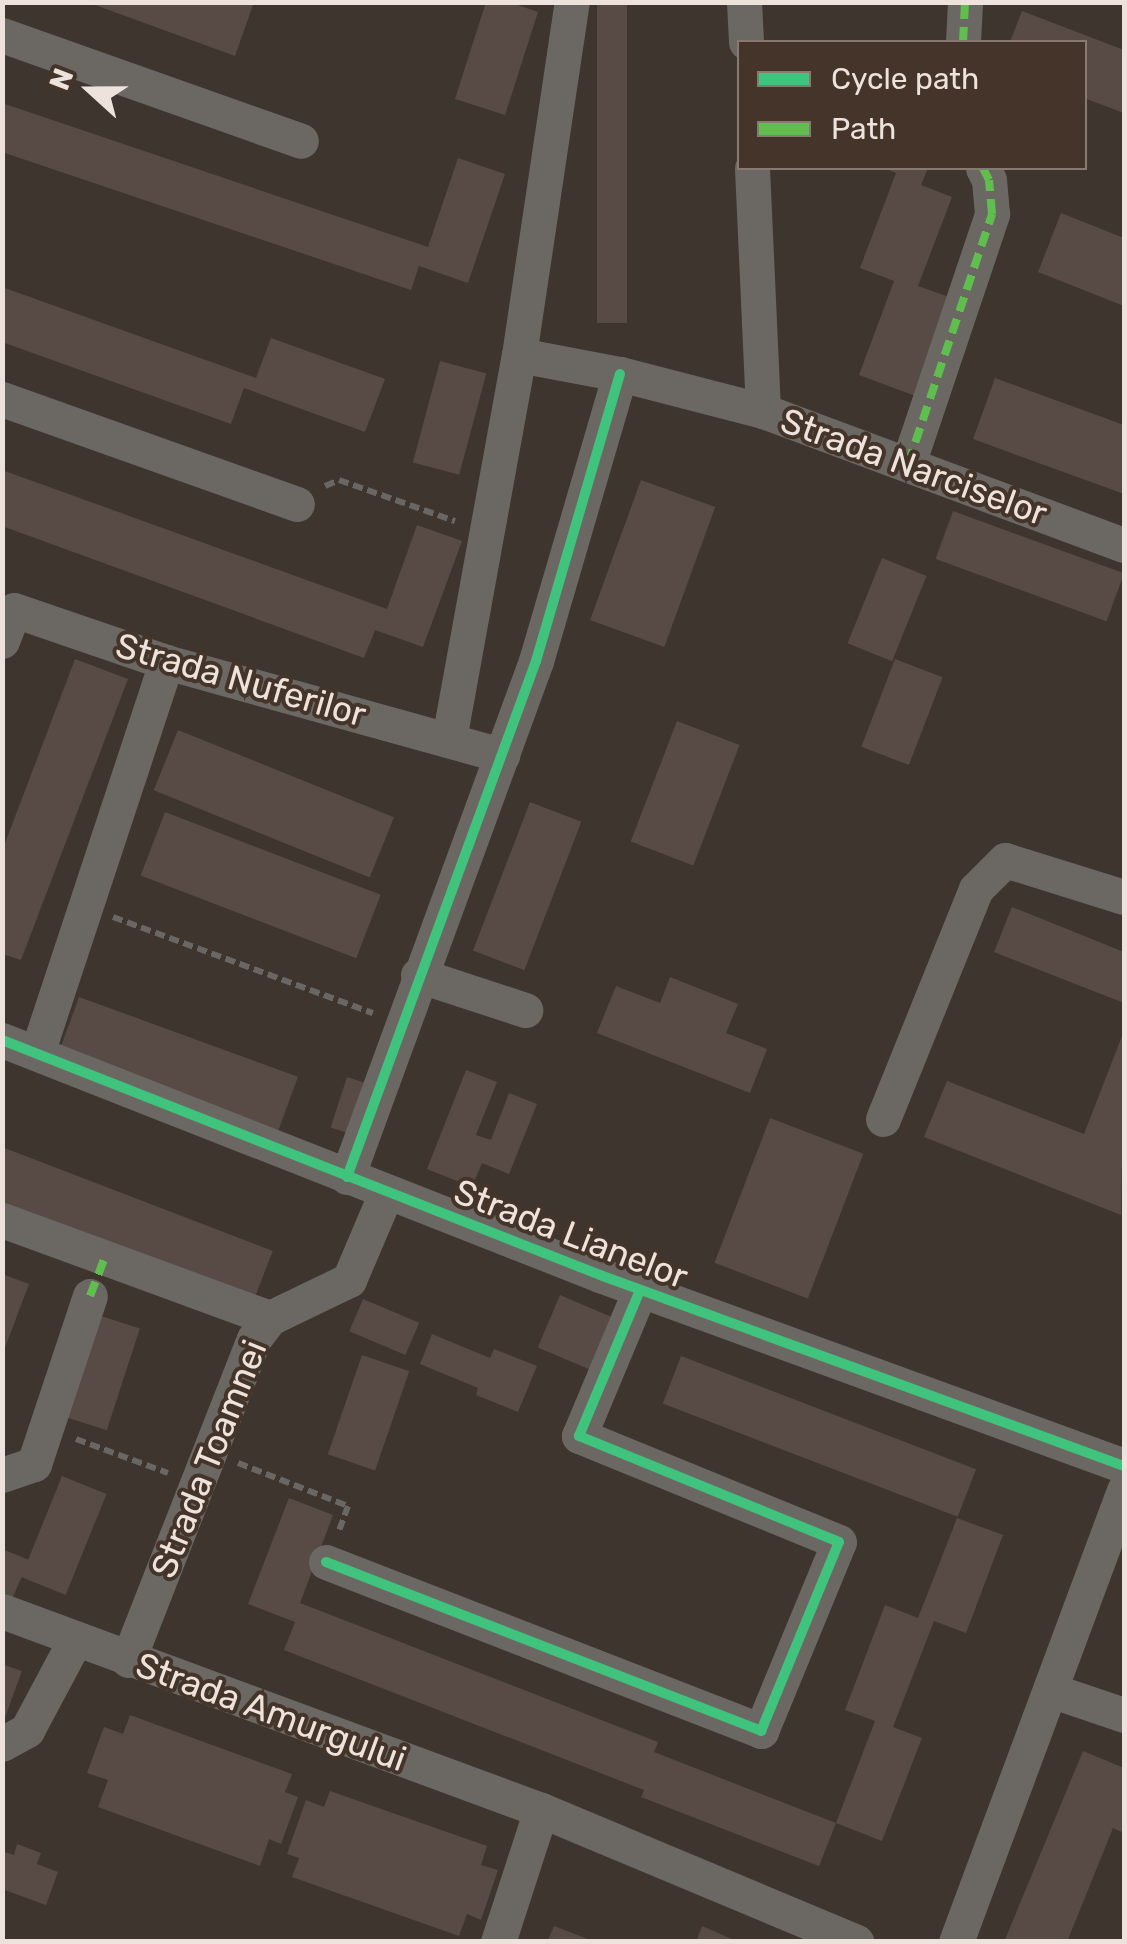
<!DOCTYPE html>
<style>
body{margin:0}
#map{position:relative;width:1127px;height:1944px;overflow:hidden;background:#3e352f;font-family:Rubik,sans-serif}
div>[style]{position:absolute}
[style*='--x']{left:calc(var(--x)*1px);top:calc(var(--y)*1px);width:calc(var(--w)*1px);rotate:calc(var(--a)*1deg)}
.building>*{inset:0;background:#584b46;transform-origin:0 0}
.path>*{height:6px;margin-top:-3px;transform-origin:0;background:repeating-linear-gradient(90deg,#6a6663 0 10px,transparent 0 15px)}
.minor>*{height:35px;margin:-17.5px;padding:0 17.5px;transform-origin:17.5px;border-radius:17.5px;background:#6b6864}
.quiet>*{height:8px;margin-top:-4px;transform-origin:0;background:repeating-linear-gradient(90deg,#5fbe4e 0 15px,transparent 0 23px)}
.cycleway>*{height:10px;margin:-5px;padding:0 5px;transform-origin:5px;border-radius:5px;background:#40c37c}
span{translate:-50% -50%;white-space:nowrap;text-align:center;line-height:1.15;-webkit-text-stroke:8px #443429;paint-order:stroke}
.street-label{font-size:35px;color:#eee3dc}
.frame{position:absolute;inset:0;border:5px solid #eee3dc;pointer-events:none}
.legend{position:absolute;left:737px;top:40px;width:350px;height:130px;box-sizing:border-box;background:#443429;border:2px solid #887a71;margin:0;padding:12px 18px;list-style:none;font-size:30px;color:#eee3dc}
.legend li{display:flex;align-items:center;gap:20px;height:50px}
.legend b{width:50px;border:2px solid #887a71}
.north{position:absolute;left:40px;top:40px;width:100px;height:100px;-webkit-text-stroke:8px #443429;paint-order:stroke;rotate:291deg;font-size:28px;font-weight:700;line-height:40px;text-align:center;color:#eee3dc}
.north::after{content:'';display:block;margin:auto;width:35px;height:45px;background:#eee3dc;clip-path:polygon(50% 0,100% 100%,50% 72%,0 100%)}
</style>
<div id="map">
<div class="building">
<i style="clip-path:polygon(87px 2px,254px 2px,235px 56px)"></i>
<i style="clip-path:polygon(486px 2px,509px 2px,538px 12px,505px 115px,455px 99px)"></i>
<i style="left:597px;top:2px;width:30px;height:321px"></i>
<i style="clip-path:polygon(1022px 11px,1124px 50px,1124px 113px,1084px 98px,1084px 42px,1010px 42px)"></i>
<i style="clip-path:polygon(2px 103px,428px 247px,458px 158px,505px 174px,468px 283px,419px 266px,411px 290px,2px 152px)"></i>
<i style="clip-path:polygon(883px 168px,928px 168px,921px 185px,952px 197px,918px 286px,955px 299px,918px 397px,859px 375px,894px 281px,860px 268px,896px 173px)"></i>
<i style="clip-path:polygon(1061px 213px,1124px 238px,1124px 306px,1038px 272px)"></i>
<i style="clip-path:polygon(2px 287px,256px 378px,271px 338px,385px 379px,365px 432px,244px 388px,231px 424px,2px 342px)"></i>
<i style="left:440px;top:361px;width:48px;height:105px;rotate:15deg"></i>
<i style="clip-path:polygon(995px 378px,1124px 425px,1124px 494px,973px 439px)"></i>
<i style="clip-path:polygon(2px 470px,387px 609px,417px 525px,462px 541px,423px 647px,375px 630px,364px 658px,2px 526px)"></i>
<i style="left:641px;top:480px;width:79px;height:149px;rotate:20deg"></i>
<i style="left:953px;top:511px;width:182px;height:51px;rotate:20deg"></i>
<i style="left:882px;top:558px;width:48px;height:92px;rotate:22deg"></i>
<i style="clip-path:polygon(75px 659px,128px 679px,21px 960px,2px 954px,2px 851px)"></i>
<i style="left:895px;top:659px;width:51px;height:94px;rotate:21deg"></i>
<i style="left:677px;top:721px;width:67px;height:129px;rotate:21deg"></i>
<i style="left:178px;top:730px;width:233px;height:65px;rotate:22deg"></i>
<i style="left:530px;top:802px;width:55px;height:159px;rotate:21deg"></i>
<i style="left:165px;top:812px;width:231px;height:68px;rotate:21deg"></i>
<i style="clip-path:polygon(1012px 907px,1124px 952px,1124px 1003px,994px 952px)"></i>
<i style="clip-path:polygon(670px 977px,738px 1004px,726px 1033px,767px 1049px,750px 1093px,597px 1033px,616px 986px,660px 1003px)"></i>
<i style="left:79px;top:997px;width:233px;height:63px;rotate:20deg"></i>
<i style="clip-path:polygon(1124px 1031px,1121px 1215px,924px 1137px,947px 1081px,1084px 1134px)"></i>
<i style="clip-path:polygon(466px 1070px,497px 1082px,476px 1135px,491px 1140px,509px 1093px,537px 1104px,509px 1174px,482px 1163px,472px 1187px,427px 1169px)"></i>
<i style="left:347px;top:1077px;width:28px;height:53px;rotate:18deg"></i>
<i style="left:770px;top:1118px;width:100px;height:155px;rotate:21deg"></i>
<i style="left:2px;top:1147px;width:290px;height:53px;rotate:21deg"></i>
<i style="clip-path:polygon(2px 1274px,29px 1284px,3px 1353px,2px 1353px)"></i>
<i style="left:560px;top:1295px;width:56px;height:57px;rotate:23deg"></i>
<i style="left:363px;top:1299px;width:61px;height:35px;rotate:23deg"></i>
<i style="left:98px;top:1315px;width:44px;height:107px;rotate:18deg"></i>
<i style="clip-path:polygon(432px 1334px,490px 1358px,494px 1349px,537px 1366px,518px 1412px,476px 1395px,478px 1388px,420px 1364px)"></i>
<i style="left:362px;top:1355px;width:50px;height:105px;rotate:19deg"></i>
<i style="left:681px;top:1356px;width:316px;height:51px;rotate:21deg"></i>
<i style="left:62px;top:1476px;width:48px;height:109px;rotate:22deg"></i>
<i style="clip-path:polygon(289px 1498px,333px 1515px,300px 1603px,658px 1742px,654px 1752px,836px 1823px,875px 1721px,845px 1710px,885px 1605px,918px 1618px,957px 1518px,1003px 1535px,966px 1633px,934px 1621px,893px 1727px,922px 1738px,882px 1841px,836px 1823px,819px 1866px,641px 1797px,644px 1790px,284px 1650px,295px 1622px,248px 1604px)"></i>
<i style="clip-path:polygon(2px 1549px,29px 1560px,10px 1604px,2px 1601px)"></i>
<i style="clip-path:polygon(2px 1664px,22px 1671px,3px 1723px,2px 1723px)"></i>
<i style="clip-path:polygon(130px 1715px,292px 1774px,285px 1792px,298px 1797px,281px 1844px,269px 1839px,260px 1866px,98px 1807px,108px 1780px,87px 1773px,104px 1727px,123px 1734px)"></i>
<i style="clip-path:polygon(1083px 1751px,1124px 1768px,1124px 1833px,1113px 1828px,1067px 1942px,1004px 1942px)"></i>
<i style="clip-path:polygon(330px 1791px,487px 1846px,481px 1865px,498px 1870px,481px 1920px,467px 1914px,459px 1936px,292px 1877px,299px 1858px,287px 1854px,306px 1800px,324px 1807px)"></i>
<i style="clip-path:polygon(17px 1844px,41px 1853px,37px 1864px,58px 1872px,46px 1905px,2px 1889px,2px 1851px,14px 1855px)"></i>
<i style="clip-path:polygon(554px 1926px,593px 1941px,593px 1942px,547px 1942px)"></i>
<i style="clip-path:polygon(702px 1926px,739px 1942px,696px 1942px)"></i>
</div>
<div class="path">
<i style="--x:325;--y:486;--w:15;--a:-23"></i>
<i style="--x:339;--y:480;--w:123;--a:19.5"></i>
<i style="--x:113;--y:917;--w:277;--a:20.3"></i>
<i style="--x:76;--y:1439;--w:98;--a:20.3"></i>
<i style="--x:238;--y:1463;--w:118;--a:21.4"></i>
<i style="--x:348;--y:1506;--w:29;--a:110"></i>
</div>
<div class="minor">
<i style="--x:744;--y:2;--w:40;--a:87.1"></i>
<i style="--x:2;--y:35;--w:317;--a:19.5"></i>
<i style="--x:963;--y:42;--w:40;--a:-87.1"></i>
<i style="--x:752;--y:168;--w:243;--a:87.4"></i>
<i style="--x:519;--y:355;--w:103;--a:10.7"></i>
<i style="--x:620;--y:374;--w:148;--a:14.5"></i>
<i style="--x:763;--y:411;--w:385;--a:20.4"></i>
<i style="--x:2;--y:399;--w:313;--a:19.6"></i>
<i style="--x:908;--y:464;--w:264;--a:-71.4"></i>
<i style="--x:992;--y:214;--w:34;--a:-95"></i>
<i style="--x:989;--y:180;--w:13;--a:-117"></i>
<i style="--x:2;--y:641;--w:33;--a:-69"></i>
<i style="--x:14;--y:610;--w:161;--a:18.9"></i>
<i style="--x:166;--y:662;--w:349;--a:15.5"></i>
<i style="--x:449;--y:739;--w:390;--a:-79.7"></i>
<i style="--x:519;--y:355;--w:357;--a:-81.5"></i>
<i style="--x:418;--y:975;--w:113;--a:18.1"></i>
<i style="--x:2;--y:1040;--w:643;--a:21.45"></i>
<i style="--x:600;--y:1275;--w:558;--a:20.03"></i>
<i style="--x:37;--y:1053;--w:412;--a:-71.7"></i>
<i style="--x:883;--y:1119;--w:248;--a:-68"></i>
<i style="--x:976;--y:889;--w:41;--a:-45"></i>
<i style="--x:1005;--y:860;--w:125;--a:17.3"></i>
<i style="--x:347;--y:1177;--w:550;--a:-69.88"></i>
<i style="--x:536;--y:661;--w:299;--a:-73.7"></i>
<i style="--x:2;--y:1220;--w:285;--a:20.1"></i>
<i style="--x:2;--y:1475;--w:34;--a:-19"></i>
<i style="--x:34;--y:1464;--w:177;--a:-71.6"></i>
<i style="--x:326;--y:1562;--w:467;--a:21.2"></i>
<i style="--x:761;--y:1731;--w:204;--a:-67.6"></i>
<i style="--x:839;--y:1542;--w:281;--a:-157.8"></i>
<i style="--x:579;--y:1436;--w:158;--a:-67.3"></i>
<i style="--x:2;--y:1611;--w:575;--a:20.26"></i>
<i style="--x:541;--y:1810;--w:342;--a:22.7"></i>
<i style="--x:128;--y:1660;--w:345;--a:-68.6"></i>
<i style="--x:254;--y:1339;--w:26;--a:-53"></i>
<i style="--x:270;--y:1318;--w:88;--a:-25.7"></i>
<i style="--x:349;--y:1280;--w:95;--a:-67"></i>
<i style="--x:1050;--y:1690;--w:78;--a:18.7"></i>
<i style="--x:2;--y:1744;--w:29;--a:-29"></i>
<i style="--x:27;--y:1730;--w:102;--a:-61.9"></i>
<i style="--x:498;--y:1942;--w:139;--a:-72"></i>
<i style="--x:956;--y:1942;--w:482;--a:-69.6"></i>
</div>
<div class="quiet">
<i style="--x:963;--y:42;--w:40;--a:-87.1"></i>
<i style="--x:908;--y:464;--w:264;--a:-71.4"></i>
<i style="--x:992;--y:214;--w:34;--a:-95"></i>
<i style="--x:989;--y:180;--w:13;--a:-117"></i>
<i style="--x:90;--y:1296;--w:42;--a:-69"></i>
</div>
<div class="cycleway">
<i style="--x:2;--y:1040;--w:643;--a:21.45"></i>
<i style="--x:600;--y:1275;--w:558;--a:20.03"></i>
<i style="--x:347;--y:1177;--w:550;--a:-69.88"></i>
<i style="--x:536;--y:661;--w:299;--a:-73.7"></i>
<i style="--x:326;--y:1562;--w:467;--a:21.2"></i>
<i style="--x:761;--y:1731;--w:204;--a:-67.6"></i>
<i style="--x:839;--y:1542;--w:281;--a:-157.8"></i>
<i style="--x:579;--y:1436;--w:158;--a:-67.3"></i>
</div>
<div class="street-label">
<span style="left:914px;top:467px;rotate:20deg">Strada Narciselor</span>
<span style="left:241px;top:680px;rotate:16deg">Strada Nuferilor</span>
<span style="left:571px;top:1234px;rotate:21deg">Strada Lianelor</span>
<span style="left:209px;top:1459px;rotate:-68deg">Strada Toamnei</span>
<span style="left:271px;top:1712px;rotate:20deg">Strada Amurgului</span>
</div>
<div class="frame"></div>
<ul class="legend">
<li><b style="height:12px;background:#40c37c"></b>Cycle path</li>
<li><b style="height:12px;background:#5fbe4e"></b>Path</li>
</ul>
<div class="north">N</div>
</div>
